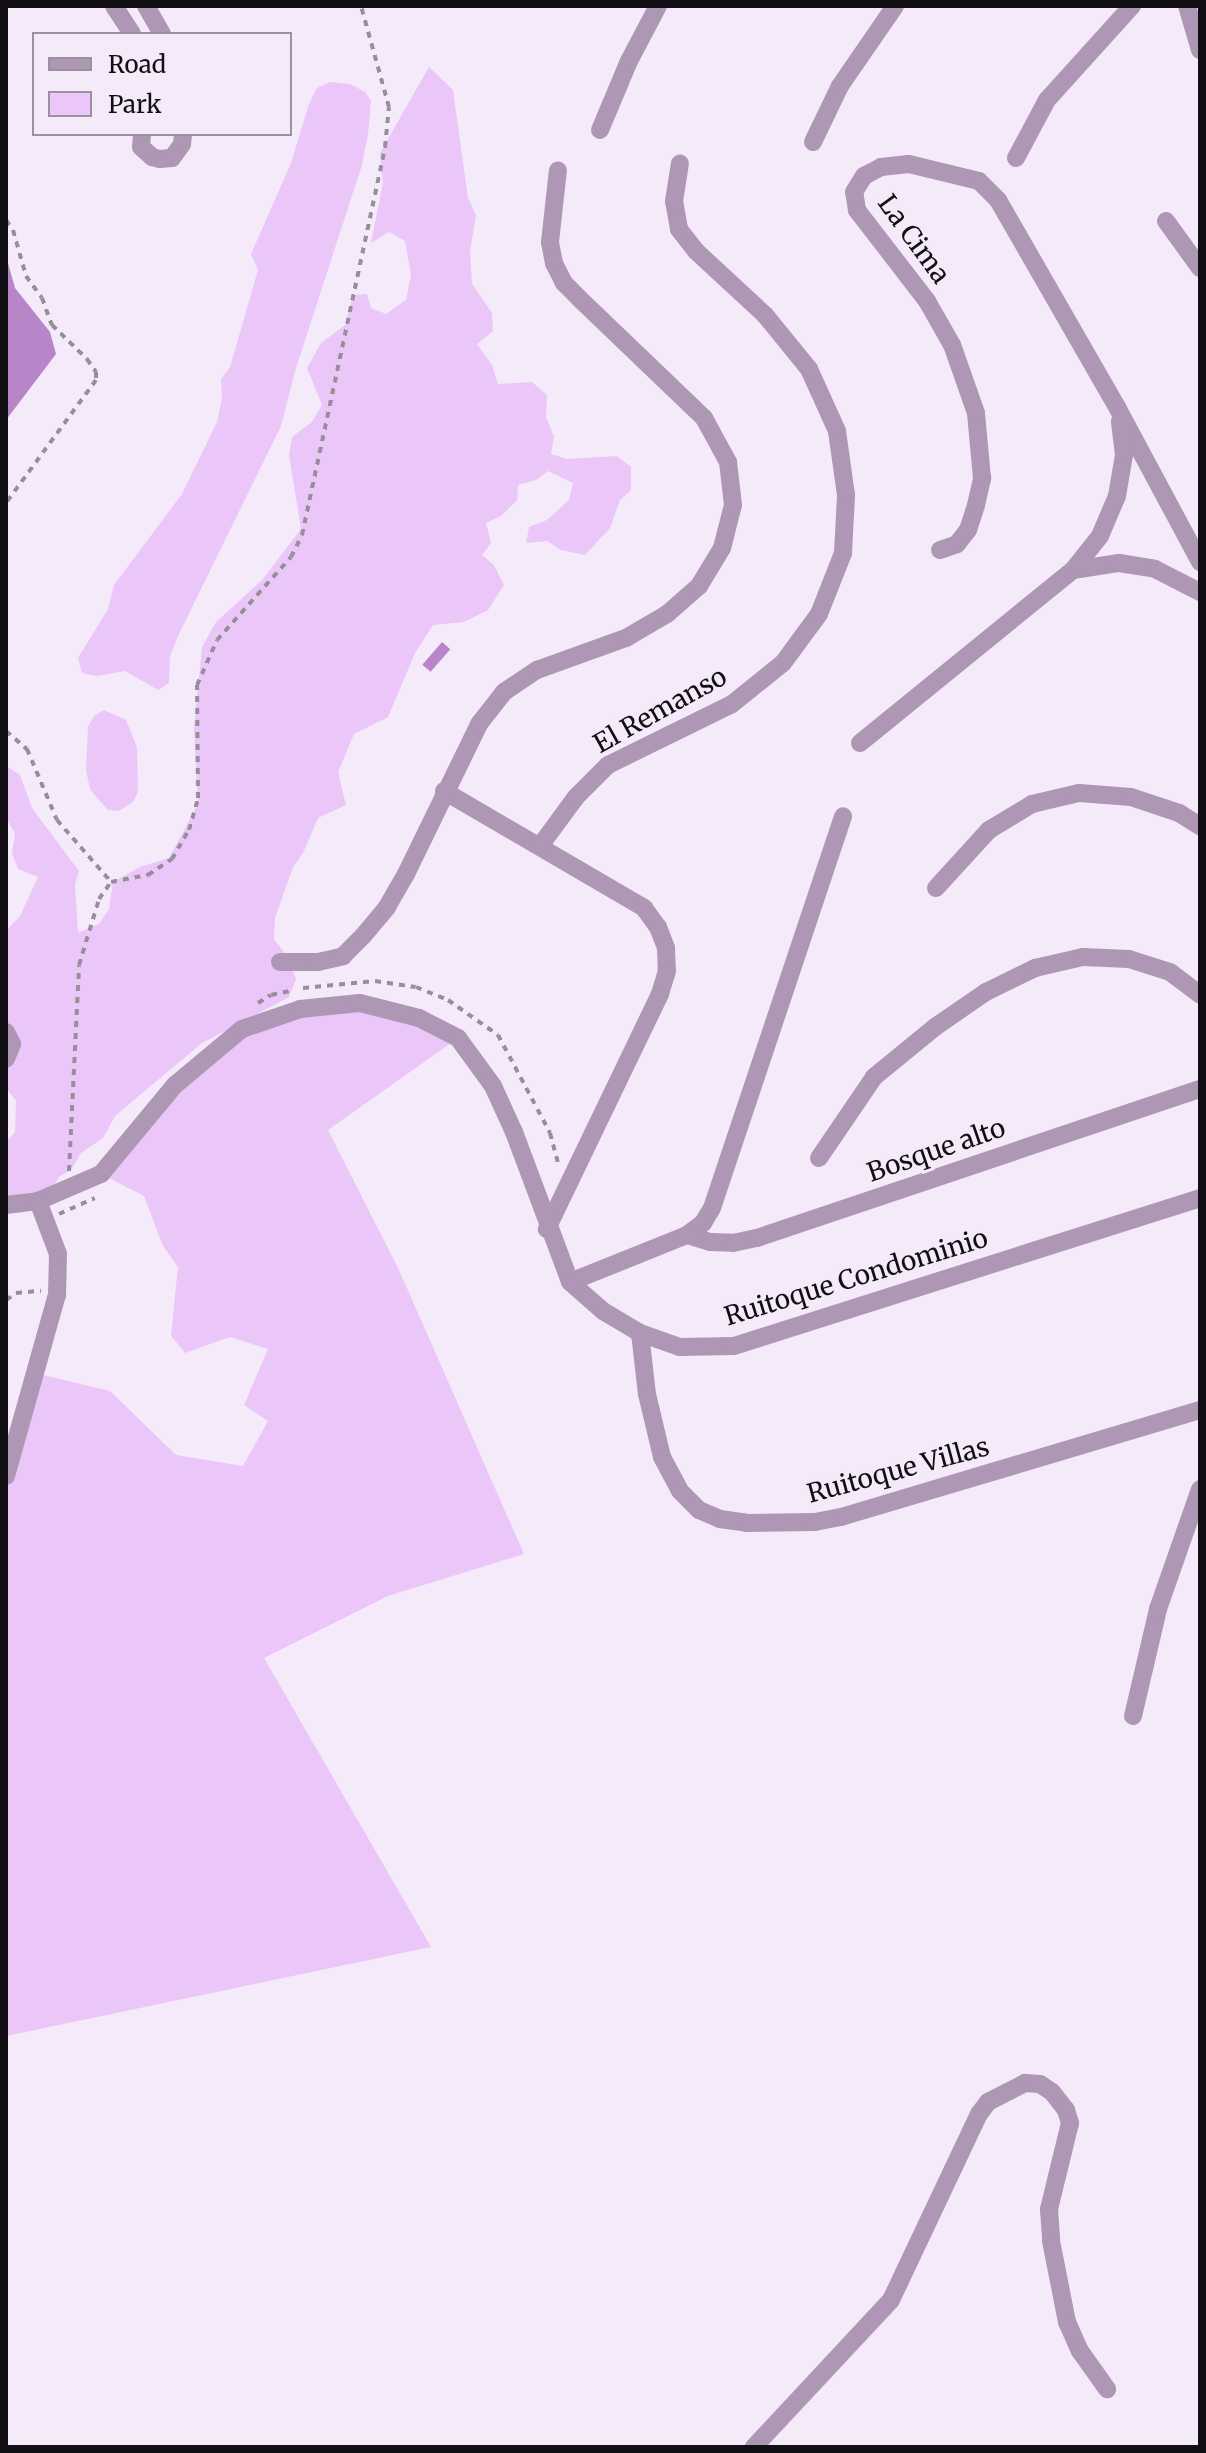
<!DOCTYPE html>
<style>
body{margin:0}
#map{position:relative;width:1206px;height:2453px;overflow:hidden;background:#f5eaf9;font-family:Merriweather,serif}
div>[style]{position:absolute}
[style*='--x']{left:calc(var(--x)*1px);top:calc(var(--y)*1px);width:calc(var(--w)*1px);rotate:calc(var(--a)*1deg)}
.green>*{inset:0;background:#ebc6f8}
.water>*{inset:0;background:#b885c9;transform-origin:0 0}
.path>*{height:4px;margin-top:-2px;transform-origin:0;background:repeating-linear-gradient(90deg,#968f99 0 6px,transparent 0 12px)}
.minor>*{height:18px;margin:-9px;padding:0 9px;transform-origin:9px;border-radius:9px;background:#ad97b5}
span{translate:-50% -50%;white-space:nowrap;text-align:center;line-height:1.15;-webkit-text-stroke:6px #f5eaf9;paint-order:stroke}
.street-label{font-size:26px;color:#120f14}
.frame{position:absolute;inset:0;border:8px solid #120f14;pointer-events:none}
.legend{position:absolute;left:32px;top:32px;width:260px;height:104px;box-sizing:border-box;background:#f5eaf9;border:2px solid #9a929d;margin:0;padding:10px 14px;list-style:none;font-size:24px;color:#120f14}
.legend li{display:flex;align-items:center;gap:16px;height:40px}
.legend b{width:40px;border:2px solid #9a929d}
</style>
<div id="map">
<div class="green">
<i style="clip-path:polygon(429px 67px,453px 90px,468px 198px,476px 215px,470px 251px,472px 284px,492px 313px,493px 331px,477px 344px,492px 365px,498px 384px,532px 382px,547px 395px,546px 417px,554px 437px,551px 454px,567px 459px,617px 456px,631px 467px,631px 490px,620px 500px,610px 528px,585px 555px,561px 550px,547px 541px,526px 543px,529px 527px,547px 520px,569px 500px,573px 483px,548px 471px,536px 480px,518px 485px,517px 500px,501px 516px,486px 523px,491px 543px,482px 555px,494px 565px,504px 585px,488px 610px,464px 622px,433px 625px,415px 653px,388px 717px,354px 734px,338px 772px,346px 805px,318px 818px,303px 853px,293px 867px,275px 918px,274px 939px,287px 956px,296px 979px,289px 997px,202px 1043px,115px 1116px,103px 1138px,81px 1153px,71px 1170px,60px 1176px,50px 1190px,6px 1197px,6px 1142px,15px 1132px,16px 1101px,6px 1088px,6px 931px,20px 916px,38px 877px,18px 869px,12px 853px,15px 834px,6px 818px,6px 766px,20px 775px,32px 808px,79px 871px,75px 884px,78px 933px,99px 924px,109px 909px,113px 882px,140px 867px,169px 858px,198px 804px,194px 728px,202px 647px,216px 622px,262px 580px,301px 529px,289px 455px,292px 437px,312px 422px,322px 405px,307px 368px,321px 343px,345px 325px,353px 295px,367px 294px,371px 308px,386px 314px,406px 300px,411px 275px,405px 241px,389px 232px,371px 243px,383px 183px,380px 153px)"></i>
<i style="clip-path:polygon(330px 82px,350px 84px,365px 92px,371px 101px,368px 134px,362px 165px,295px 371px,281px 426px,178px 636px,170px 656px,169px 683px,158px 690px,125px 671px,97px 676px,82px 673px,78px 658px,108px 609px,114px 585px,182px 494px,217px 422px,222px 398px,221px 379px,230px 367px,258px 270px,251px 254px,291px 163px,309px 104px,317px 88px)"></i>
<i style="clip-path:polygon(104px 710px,126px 720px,137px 747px,138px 792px,133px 802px,119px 811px,108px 810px,98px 799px,90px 789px,86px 770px,88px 727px,94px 716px)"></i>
<i style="clip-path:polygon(360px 1003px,458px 1038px,328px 1130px,399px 1270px,524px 1554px,388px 1596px,264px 1658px,431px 1947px,6px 2036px,6px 1460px,35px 1373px,110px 1391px,176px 1455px,243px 1466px,268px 1421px,244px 1405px,268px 1349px,230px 1337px,185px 1353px,171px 1336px,178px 1267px,163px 1246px,144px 1196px,101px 1174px,242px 1029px)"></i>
</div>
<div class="water">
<i style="clip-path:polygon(6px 256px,15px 288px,50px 332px,56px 354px,6px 420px)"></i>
<i style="left:442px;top:642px;width:11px;height:30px;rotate:41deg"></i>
</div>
<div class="path">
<i style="--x:6;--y:220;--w:12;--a:55"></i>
<i style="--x:13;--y:230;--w:48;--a:74.2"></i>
<i style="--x:26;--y:276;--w:27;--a:54"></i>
<i style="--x:42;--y:298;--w:29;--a:70"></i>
<i style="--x:52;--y:325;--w:49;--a:44.2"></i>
<i style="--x:87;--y:359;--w:16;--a:55"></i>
<i style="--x:96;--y:372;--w:8;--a:90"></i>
<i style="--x:96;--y:380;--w:152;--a:126.2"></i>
<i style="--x:6;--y:731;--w:28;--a:41"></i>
<i style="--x:27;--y:749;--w:77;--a:67.1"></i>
<i style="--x:57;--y:820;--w:82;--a:48.9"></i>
<i style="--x:303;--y:988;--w:72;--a:-5.6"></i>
<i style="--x:375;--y:981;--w:41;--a:8.3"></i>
<i style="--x:416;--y:987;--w:35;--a:22"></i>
<i style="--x:448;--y:1000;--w:61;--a:35"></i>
<i style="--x:498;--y:1035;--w:111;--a:62"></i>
<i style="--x:550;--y:1133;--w:30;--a:75"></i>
<i style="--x:258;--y:1003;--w:15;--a:-32"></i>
<i style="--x:271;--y:995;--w:19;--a:-12"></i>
<i style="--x:69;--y:1171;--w:206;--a:-87.2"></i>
<i style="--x:79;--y:965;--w:69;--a:-73.1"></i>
<i style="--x:99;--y:899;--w:21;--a:-55"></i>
<i style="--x:111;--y:882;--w:38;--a:-11"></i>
<i style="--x:148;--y:875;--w:29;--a:-34"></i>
<i style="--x:172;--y:859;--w:34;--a:-60"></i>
<i style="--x:189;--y:830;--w:33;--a:-74"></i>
<i style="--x:198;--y:798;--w:113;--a:-90.5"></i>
<i style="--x:197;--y:685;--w:49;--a:-66"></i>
<i style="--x:217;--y:640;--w:111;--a:-48.3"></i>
<i style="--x:291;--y:557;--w:25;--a:-63"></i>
<i style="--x:302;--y:535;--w:397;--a:-77.9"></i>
<i style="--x:385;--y:147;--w:40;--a:-84.3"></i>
<i style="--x:389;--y:107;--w:105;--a:-105.5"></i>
<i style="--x:59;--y:1214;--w:39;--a:-24"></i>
<i style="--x:6;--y:1300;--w:12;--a:-35"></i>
<i style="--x:16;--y:1293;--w:25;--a:-5"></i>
</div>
<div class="minor">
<i style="--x:114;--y:6;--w:33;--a:57"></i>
<i style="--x:146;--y:6;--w:32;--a:60"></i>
<i style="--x:1187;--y:6;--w:46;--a:73.5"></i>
<i style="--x:600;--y:130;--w:75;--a:-67.2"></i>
<i style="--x:629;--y:61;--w:62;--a:-62.2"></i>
<i style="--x:142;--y:134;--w:13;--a:94"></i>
<i style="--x:141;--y:147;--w:15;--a:42"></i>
<i style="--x:152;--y:157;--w:8;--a:14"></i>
<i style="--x:160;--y:159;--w:12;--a:-5"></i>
<i style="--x:172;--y:158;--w:17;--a:-54"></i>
<i style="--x:182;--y:144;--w:10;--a:-84"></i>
<i style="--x:813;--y:142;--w:62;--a:-64.3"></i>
<i style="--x:840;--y:86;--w:97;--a:-55.5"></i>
<i style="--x:1016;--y:158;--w:66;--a:-61.9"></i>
<i style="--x:1047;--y:100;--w:127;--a:-47.9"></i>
<i style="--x:1166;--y:221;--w:58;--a:54.1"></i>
<i style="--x:940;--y:550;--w:18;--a:-19"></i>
<i style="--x:957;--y:544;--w:18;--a:-52"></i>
<i style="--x:968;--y:530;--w:26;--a:-72"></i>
<i style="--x:976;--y:505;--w:28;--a:-77"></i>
<i style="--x:982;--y:478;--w:65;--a:-95.3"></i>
<i style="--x:976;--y:413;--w:72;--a:-109.4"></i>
<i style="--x:952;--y:345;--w:51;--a:-119.6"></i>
<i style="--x:927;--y:301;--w:115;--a:-127.6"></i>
<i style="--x:857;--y:210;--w:18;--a:-99"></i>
<i style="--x:854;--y:192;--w:19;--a:-58"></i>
<i style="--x:864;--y:176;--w:19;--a:-28"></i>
<i style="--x:881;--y:167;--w:28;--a:-6"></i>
<i style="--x:909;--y:164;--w:72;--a:13.7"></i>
<i style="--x:979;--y:181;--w:27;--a:45"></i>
<i style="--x:998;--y:200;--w:241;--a:60.1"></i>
<i style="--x:1118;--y:409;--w:174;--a:61.8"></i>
<i style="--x:1073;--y:570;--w:47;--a:-8.7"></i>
<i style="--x:1119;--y:563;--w:36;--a:9"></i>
<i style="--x:1155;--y:569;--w:51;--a:27.1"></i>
<i style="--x:860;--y:743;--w:274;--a:-39.1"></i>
<i style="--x:1073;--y:570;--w:43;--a:-51.5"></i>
<i style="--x:1100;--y:536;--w:43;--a:-67"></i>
<i style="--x:1117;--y:496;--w:42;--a:-80.3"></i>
<i style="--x:1124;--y:455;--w:34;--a:-97"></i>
<i style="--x:444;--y:791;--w:232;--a:30.3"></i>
<i style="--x:644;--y:908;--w:24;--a:54"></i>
<i style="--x:658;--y:927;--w:22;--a:69"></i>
<i style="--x:666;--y:948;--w:23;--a:88"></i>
<i style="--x:667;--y:971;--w:24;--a:107"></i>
<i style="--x:660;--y:994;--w:261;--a:115.7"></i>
<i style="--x:540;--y:846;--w:61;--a:-53.7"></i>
<i style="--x:576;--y:797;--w:45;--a:-45"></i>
<i style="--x:608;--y:765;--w:138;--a:-26.2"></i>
<i style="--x:732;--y:704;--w:65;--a:-38.8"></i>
<i style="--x:783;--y:663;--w:61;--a:-53.7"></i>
<i style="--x:819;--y:614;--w:66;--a:-68.5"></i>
<i style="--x:843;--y:553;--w:58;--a:-87"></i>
<i style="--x:846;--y:495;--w:65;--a:-98"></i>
<i style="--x:837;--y:431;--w:68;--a:-114.3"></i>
<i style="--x:809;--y:369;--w:70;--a:-129.2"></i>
<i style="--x:765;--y:315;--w:94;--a:-137.2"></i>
<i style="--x:696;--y:251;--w:28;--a:-128"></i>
<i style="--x:679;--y:229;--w:28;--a:-100"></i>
<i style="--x:674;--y:201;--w:38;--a:-81"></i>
<i style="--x:936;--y:888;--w:79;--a:-47.6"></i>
<i style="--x:989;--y:830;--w:50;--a:-31.2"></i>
<i style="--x:1032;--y:804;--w:48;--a:-13.2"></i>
<i style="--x:1079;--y:793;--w:52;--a:4.4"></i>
<i style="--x:1131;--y:797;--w:51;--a:18.4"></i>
<i style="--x:1179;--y:813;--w:25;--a:32"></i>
<i style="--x:280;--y:962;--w:38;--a:0"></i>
<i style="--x:318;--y:962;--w:26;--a:-13"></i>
<i style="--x:343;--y:956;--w:28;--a:-45"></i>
<i style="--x:363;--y:936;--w:38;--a:-50"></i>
<i style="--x:387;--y:907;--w:38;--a:-60"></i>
<i style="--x:406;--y:874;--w:167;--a:-64"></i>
<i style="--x:479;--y:724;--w:41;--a:-52"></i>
<i style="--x:504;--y:692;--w:40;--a:-34"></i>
<i style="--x:537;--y:670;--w:95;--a:-19.8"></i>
<i style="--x:626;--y:638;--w:48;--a:-30.3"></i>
<i style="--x:667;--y:614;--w:43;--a:-41.2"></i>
<i style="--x:699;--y:586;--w:44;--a:-58.8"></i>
<i style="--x:722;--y:548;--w:44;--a:-75.7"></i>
<i style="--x:733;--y:505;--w:43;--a:-96.6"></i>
<i style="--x:728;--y:462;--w:50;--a:-118.6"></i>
<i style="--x:704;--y:418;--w:172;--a:-136.2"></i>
<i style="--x:580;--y:299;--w:23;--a:-135"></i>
<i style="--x:564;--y:283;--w:22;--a:-117"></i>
<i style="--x:554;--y:263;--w:21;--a:-101"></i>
<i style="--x:550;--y:242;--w:72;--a:-83.7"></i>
<i style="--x:6;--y:1032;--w:13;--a:63"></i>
<i style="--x:12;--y:1044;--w:16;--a:112"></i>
<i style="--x:819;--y:1158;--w:98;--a:-55.8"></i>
<i style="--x:874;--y:1077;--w:79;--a:-39.3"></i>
<i style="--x:935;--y:1027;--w:62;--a:-34.5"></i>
<i style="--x:986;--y:992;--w:55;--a:-26.1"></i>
<i style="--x:1035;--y:968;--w:49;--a:-12.9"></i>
<i style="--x:1083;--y:957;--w:46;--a:2.5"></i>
<i style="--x:1129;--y:959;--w:43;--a:17.6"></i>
<i style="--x:1170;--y:972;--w:38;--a:37"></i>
<i style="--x:6;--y:1205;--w:32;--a:-7"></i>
<i style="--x:38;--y:1201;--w:69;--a:-23.2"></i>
<i style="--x:101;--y:1174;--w:116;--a:-50.3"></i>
<i style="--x:175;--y:1085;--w:87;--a:-39.9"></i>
<i style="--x:242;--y:1029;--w:61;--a:-19"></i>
<i style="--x:300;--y:1009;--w:60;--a:-5.7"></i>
<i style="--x:360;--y:1003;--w:61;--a:14.3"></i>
<i style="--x:419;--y:1018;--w:44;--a:27.1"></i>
<i style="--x:458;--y:1038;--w:59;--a:53.9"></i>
<i style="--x:493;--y:1086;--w:51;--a:65.5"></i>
<i style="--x:514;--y:1132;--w:160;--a:69.5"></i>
<i style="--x:570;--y:1282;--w:44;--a:41.3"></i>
<i style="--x:603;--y:1311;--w:43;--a:30.7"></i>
<i style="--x:640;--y:1333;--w:42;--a:19.3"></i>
<i style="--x:680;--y:1347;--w:54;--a:-1.1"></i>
<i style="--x:734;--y:1346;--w:489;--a:-17.6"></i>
<i style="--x:687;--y:1235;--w:24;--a:17"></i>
<i style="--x:710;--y:1242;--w:23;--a:2"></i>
<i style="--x:733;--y:1243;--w:25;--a:-12"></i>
<i style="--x:757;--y:1238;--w:467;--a:-18.6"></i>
<i style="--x:570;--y:1282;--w:126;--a:-21.9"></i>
<i style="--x:687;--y:1235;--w:20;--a:-37"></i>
<i style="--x:703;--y:1223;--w:17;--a:-59"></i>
<i style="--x:712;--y:1208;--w:413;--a:-71.5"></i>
<i style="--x:640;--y:1333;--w:61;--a:83.5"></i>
<i style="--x:647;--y:1394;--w:65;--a:76.6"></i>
<i style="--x:662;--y:1457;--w:38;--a:62"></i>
<i style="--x:680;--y:1491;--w:27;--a:45"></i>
<i style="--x:699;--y:1510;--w:23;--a:23"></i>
<i style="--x:720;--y:1519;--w:27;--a:8"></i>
<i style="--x:747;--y:1523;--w:68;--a:-0.8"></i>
<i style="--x:815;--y:1522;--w:26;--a:-11"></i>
<i style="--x:841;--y:1517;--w:375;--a:-16.6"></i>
<i style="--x:6;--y:1476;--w:188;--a:-74.3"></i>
<i style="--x:57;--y:1295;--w:41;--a:-88.6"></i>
<i style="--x:58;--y:1254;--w:57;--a:-110.7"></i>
<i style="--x:1133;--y:1716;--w:110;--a:-76.8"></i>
<i style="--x:1158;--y:1609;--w:127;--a:-70.7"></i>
<i style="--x:754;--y:2447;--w:201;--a:-47"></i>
<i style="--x:891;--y:2300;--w:206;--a:-64.7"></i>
<i style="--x:979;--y:2114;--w:15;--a:-53"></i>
<i style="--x:988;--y:2102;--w:42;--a:-27.2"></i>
<i style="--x:1025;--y:2083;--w:15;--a:4"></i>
<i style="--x:1040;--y:2084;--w:14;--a:34"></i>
<i style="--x:1052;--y:2092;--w:23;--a:52"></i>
<i style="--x:1066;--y:2110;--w:14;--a:73"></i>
<i style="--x:1070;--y:2123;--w:89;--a:103.7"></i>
<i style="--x:1049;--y:2209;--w:32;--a:86"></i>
<i style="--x:1051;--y:2241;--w:83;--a:78.8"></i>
<i style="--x:1067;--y:2322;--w:32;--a:66"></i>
<i style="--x:1080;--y:2351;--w:47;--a:54.6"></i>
</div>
<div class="street-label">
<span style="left:914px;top:239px;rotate:54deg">La Cima</span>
<span style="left:660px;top:710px;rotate:-29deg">El Remanso</span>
<span style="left:936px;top:1150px;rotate:-19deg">Bosque alto</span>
<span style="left:856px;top:1277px;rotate:-17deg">Ruitoque Condominio</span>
<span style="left:898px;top:1470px;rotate:-15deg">Ruitoque Villas</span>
</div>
<div class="frame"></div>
<ul class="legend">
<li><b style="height:10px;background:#ad97b5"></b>Road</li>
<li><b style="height:22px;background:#ebc6f8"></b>Park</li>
</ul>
</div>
